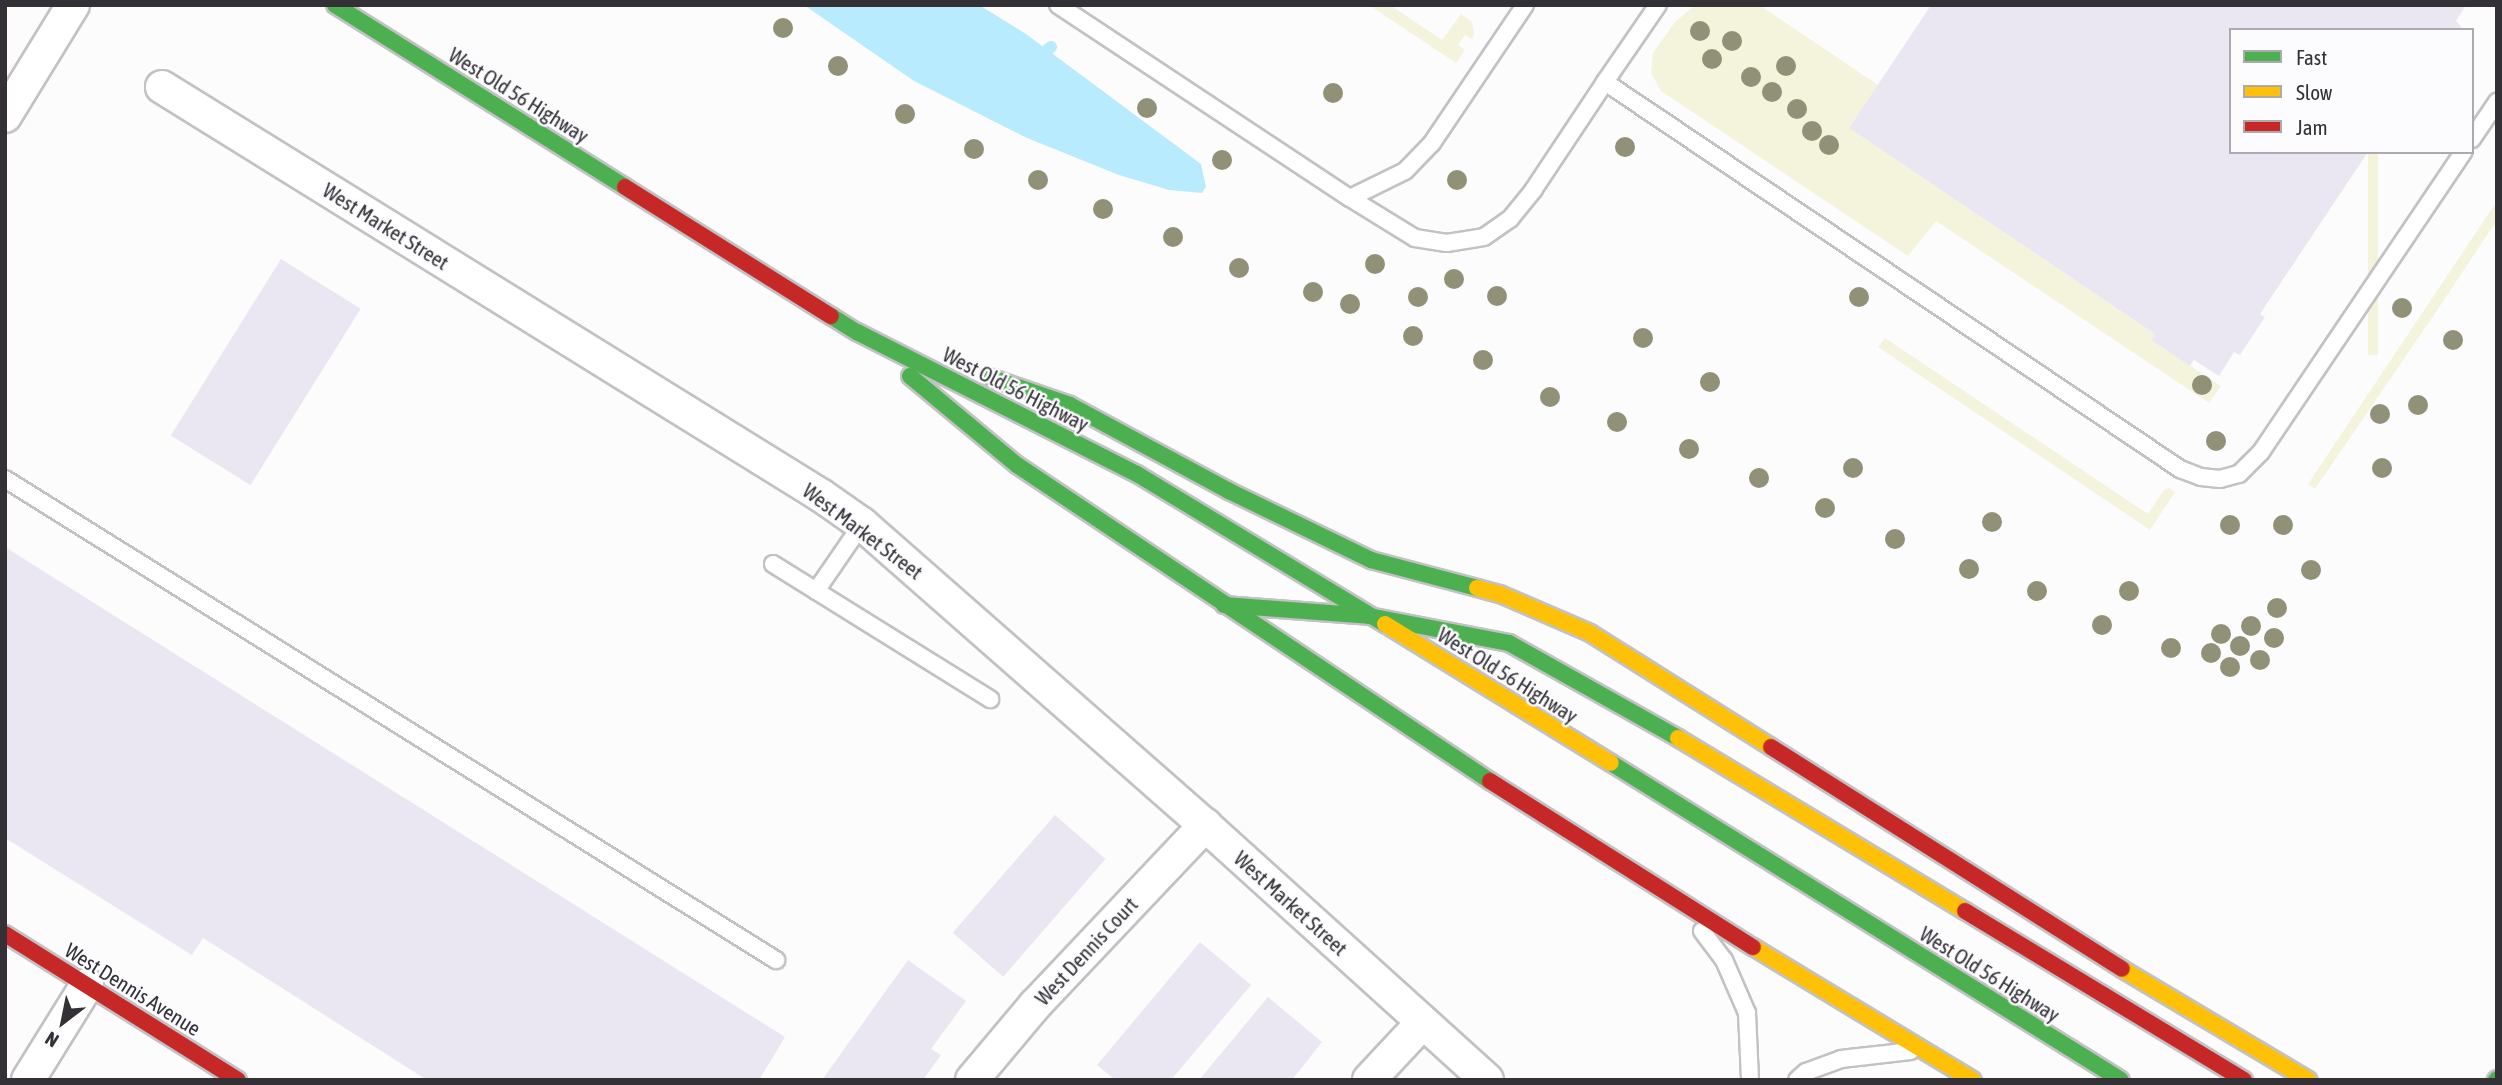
<!DOCTYPE html>
<style>
body{margin:0}
#map{position:relative;width:2502px;height:1085px;overflow:hidden;background:#fcfcfd;font-family:"Asap Condensed",sans-serif}
div>[style]{position:absolute}
[style*='--x']{left:calc(var(--x)*1px);top:calc(var(--y)*1px);width:calc(var(--w)*1px);rotate:calc(var(--a)*1deg)}
.green>*{inset:0;background:#f3f4db;transform-origin:0 0}
.water>*{inset:0;background:#b8ebfe}
.stream>*{height:12px;margin:-6px;padding:0 6px;transform-origin:6px;border-radius:6px;background:#b8ebfe}
.building>*{inset:0;background:#eae7f2;transform-origin:0 0}
.roads{filter:drop-shadow(2px 0 #c2c2c4) drop-shadow(-2px 0 #c2c2c4) drop-shadow(0 2px #c2c2c4) drop-shadow(0 -2px #c2c2c4)}
.lane>*{height:16px;margin:-8px;padding:0 8px;transform-origin:8px;border-radius:8px;background:#fff}
.street>*{height:32px;margin:-16px;padding:0 16px;transform-origin:16px;border-radius:16px;background:#fff}
.fast>*{height:16px;margin:-8px;padding:0 8px;transform-origin:8px;border-radius:8px;background:#4caf50}
.slow>*{height:16px;margin:-8px;padding:0 8px;transform-origin:8px;border-radius:8px;background:#ffc107}
.jam>*{height:16px;margin:-8px;padding:0 8px;transform-origin:8px;border-radius:8px;background:#c62828}
.trees>*{width:20px;height:20px;margin:-10px;border-radius:50%;background:#919177}
span{translate:-50% -50%;white-space:nowrap;text-align:center;line-height:1.15;-webkit-text-stroke:5px #fcfbfe;paint-order:stroke}
.street-label{font-size:21px;color:#333136}
.frame{position:absolute;inset:0;border:7px solid #333136;pointer-events:none}
.legend{position:absolute;left:2229px;top:28px;width:245px;height:126px;box-sizing:border-box;background:#fcfbfe;border:2px solid #acaaae;margin:0;padding:9px 12px;list-style:none;font-size:21px;color:#333136}
.legend li{display:flex;align-items:center;gap:14px;height:35px}
.legend b{width:35px;border:2px solid #acaaae}
.north{position:absolute;left:28px;top:987px;width:70px;height:70px;-webkit-text-stroke:5px #fcfbfe;paint-order:stroke;rotate:212deg;font-size:19px;font-weight:700;line-height:28px;text-align:center;color:#333136}
.north::after{content:'';display:block;margin:auto;width:24px;height:32px;background:#333136;clip-path:polygon(50% 0,100% 100%,50% 72%,0 100%)}
</style>
<div id="map">
<div class="green">
<i style="clip-path:polygon(1369px 5px,1390px 5px,1442px 40px,1461px 14px,1472px 22px,1474px 34px,1472px 39px,1465px 35px,1458px 45px,1465px 50px,1456px 63px)"></i>
<i style="clip-path:polygon(1695px 5px,1759px 5px,1878px 85px,1849px 128px,2155px 334px,2151px 340px,2221px 386px,2209px 403px,1936px 221px,1908px 256px,1661px 91px,1651px 73px,1653px 53px,1675px 22px)"></i>
<i style="left:2368px;top:152px;width:10px;height:203px"></i>
<i style="clip-path:polygon(2497px 201px,2497px 220px,2440px 306px,2315px 489px,2308px 484px)"></i>
<i style="clip-path:polygon(1885px 338px,2148px 514px,2164px 490px,2169px 488px,2175px 492px,2150px 530px,1878px 347px)"></i>
</div>
<div class="water">
<i style="clip-path:polygon(804px 5px,979px 5px,1026px 34px,1201px 164px,1206px 187px,1202px 193px,1169px 190px,1119px 175px,1027px 138px,914px 81px)"></i>
</div>
<div class="stream">
<i style="--x:1047;--y:50;--w:5;--a:-37"></i>
</div>
<div class="building">
<i style="clip-path:polygon(1931px 5px,2466px 5px,2456px 21px,2464px 30px,2231px 30px,2231px 152px,2368px 152px,2260px 314px,2265px 317px,2240px 355px,2234px 352px,2219px 376px,2194px 360px,2190px 366px,2151px 340px,2155px 334px,1849px 128px)"></i>
<i style="left:281px;top:259px;width:94px;height:208px;rotate:32deg"></i>
<i style="clip-path:polygon(5px 547px,785px 1037px,759px 1080px,427px 1080px,203px 938px,192px 955px,5px 838px)"></i>
<i style="left:1055px;top:815px;width:67px;height:156px;rotate:41deg"></i>
<i style="clip-path:polygon(1200px 942px,1251px 985px,1171px 1080px,1115px 1080px,1097px 1065px)"></i>
<i style="clip-path:polygon(908px 960px,966px 1001px,931px 1049px,941px 1055px,923px 1080px,822px 1080px)"></i>
<i style="clip-path:polygon(1268px 997px,1322px 1042px,1292px 1080px,1199px 1080px)"></i>
</div>
<div class="roads">
<div class="lane">
<i style="--x:1058;--y:5;--w:350;--a:33.5"></i>
<i style="--x:1350;--y:198;--w:61;--a:-26.1"></i>
<i style="--x:1405;--y:171;--w:39;--a:-46"></i>
<i style="--x:1432;--y:143;--w:166;--a:-56"></i>
<i style="--x:1605;--y:82;--w:93;--a:-55.5"></i>
<i style="--x:2472;--y:139;--w:45;--a:-56"></i>
<i style="--x:1350;--y:198;--w:76;--a:31.6"></i>
<i style="--x:1415;--y:238;--w:32;--a:9"></i>
<i style="--x:1447;--y:243;--w:37;--a:-9"></i>
<i style="--x:1484;--y:237;--w:32;--a:-35"></i>
<i style="--x:1510;--y:219;--w:38;--a:-51"></i>
<i style="--x:1534;--y:189;--w:128;--a:-56.4"></i>
<i style="--x:1605;--y:82;--w:693;--a:33.94"></i>
<i style="--x:2180;--y:469;--w:22;--a:21"></i>
<i style="--x:2201;--y:477;--w:19;--a:6"></i>
<i style="--x:2220;--y:479;--w:20;--a:-15"></i>
<i style="--x:2239;--y:474;--w:31;--a:-45"></i>
<i style="--x:2261;--y:452;--w:362;--a:-56"></i>
<i style="--x:5;--y:479;--w:909;--a:31.96"></i>
<i style="--x:773;--y:564;--w:256;--a:31.9"></i>
<i style="--x:816;--y:591;--w:81;--a:-55.5"></i>
<i style="--x:1702;--y:931;--w:36;--a:53"></i>
<i style="--x:1724;--y:960;--w:58;--a:66.5"></i>
<i style="--x:1747;--y:1013;--w:67;--a:87.4"></i>
<i style="--x:1797;--y:1080;--w:12;--a:-42"></i>
<i style="--x:1806;--y:1072;--w:37;--a:-20"></i>
<i style="--x:1841;--y:1059;--w:70;--a:-6.5"></i>
</div>
<div class="street">
<i style="--x:162;--y:87;--w:776;--a:31.79"></i>
<i style="--x:822;--y:496;--w:49;--a:35"></i>
<i style="--x:862;--y:524;--w:456;--a:41.3"></i>
<i style="--x:1205;--y:825;--w:380;--a:42.1"></i>
<i style="--x:5;--y:116;--w:130;--a:-58.5"></i>
<i style="--x:28;--y:1080;--w:112;--a:-58.2"></i>
<i style="--x:972;--y:1080;--w:98;--a:-50"></i>
<i style="--x:1035;--y:1005;--w:248;--a:-46.6"></i>
<i style="--x:1369;--y:1080;--w:79;--a:-47"></i>
</div>
<div class="fast">
<i style="--x:335;--y:5;--w:342;--a:32.1"></i>
<i style="--x:831;--y:316;--w:31;--a:32"></i>
<i style="--x:857;--y:332;--w:314;--a:26.9"></i>
<i style="--x:1137;--y:474;--w:290;--a:31.2"></i>
<i style="--x:910;--y:376;--w:139;--a:39.8"></i>
<i style="--x:1017;--y:465;--w:569;--a:33.75"></i>
<i style="--x:989;--y:377;--w:86;--a:19.1"></i>
<i style="--x:1070;--y:405;--w:181;--a:28.4"></i>
<i style="--x:1229;--y:491;--w:158;--a:25.9"></i>
<i style="--x:1371;--y:560;--w:110;--a:14.8"></i>
<i style="--x:1224;--y:605;--w:145;--a:4.3"></i>
<i style="--x:1369;--y:616;--w:143;--a:10.9"></i>
<i style="--x:1509;--y:643;--w:194;--a:29.3"></i>
<i style="--x:1611;--y:763;--w:600;--a:31.86"></i>
<i style="--x:2496;--y:1080;--w:1;--a:-45"></i>
</div>
<div class="slow">
<i style="--x:1477;--y:588;--w:24;--a:15"></i>
<i style="--x:1500;--y:594;--w:98;--a:23.4"></i>
<i style="--x:1590;--y:633;--w:214;--a:32.2"></i>
<i style="--x:1385;--y:624;--w:265;--a:31.6"></i>
<i style="--x:1678;--y:738;--w:335;--a:31.1"></i>
<i style="--x:1753;--y:947;--w:257;--a:31.2"></i>
<i style="--x:2122;--y:969;--w:217;--a:30.8"></i>
</div>
<div class="jam">
<i style="--x:625;--y:187;--w:243;--a:32.1"></i>
<i style="--x:1771;--y:747;--w:415;--a:32.3"></i>
<i style="--x:1490;--y:781;--w:311;--a:32.3"></i>
<i style="--x:1965;--y:911;--w:326;--a:31.2"></i>
<i style="--x:5;--y:934;--w:275;--a:32.1"></i>
</div>
</div>
<div class="trees">
<i style="left:783px;top:28px"></i>
<i style="left:1700px;top:31px"></i>
<i style="left:1732px;top:41px"></i>
<i style="left:1712px;top:59px"></i>
<i style="left:838px;top:66px"></i>
<i style="left:1786px;top:66px"></i>
<i style="left:1751px;top:77px"></i>
<i style="left:1772px;top:92px"></i>
<i style="left:1333px;top:93px"></i>
<i style="left:1147px;top:108px"></i>
<i style="left:1797px;top:109px"></i>
<i style="left:905px;top:114px"></i>
<i style="left:1812px;top:131px"></i>
<i style="left:1829px;top:145px"></i>
<i style="left:1625px;top:147px"></i>
<i style="left:974px;top:149px"></i>
<i style="left:1222px;top:160px"></i>
<i style="left:1038px;top:180px"></i>
<i style="left:1457px;top:180px"></i>
<i style="left:1103px;top:209px"></i>
<i style="left:1173px;top:237px"></i>
<i style="left:1375px;top:264px"></i>
<i style="left:1239px;top:268px"></i>
<i style="left:1454px;top:279px"></i>
<i style="left:1313px;top:292px"></i>
<i style="left:1497px;top:296px"></i>
<i style="left:1418px;top:297px"></i>
<i style="left:1859px;top:297px"></i>
<i style="left:1350px;top:304px"></i>
<i style="left:2402px;top:308px"></i>
<i style="left:1413px;top:336px"></i>
<i style="left:1643px;top:338px"></i>
<i style="left:2453px;top:340px"></i>
<i style="left:1483px;top:360px"></i>
<i style="left:1710px;top:382px"></i>
<i style="left:2202px;top:385px"></i>
<i style="left:1550px;top:397px"></i>
<i style="left:2418px;top:405px"></i>
<i style="left:2380px;top:414px"></i>
<i style="left:1617px;top:422px"></i>
<i style="left:2216px;top:441px"></i>
<i style="left:1689px;top:449px"></i>
<i style="left:1853px;top:468px"></i>
<i style="left:2382px;top:468px"></i>
<i style="left:1759px;top:478px"></i>
<i style="left:1825px;top:508px"></i>
<i style="left:1992px;top:522px"></i>
<i style="left:2230px;top:525px"></i>
<i style="left:2283px;top:525px"></i>
<i style="left:1895px;top:539px"></i>
<i style="left:1969px;top:569px"></i>
<i style="left:2311px;top:570px"></i>
<i style="left:2037px;top:591px"></i>
<i style="left:2129px;top:591px"></i>
<i style="left:2277px;top:608px"></i>
<i style="left:2102px;top:625px"></i>
<i style="left:2251px;top:626px"></i>
<i style="left:2221px;top:634px"></i>
<i style="left:2274px;top:638px"></i>
<i style="left:2240px;top:646px"></i>
<i style="left:2171px;top:648px"></i>
<i style="left:2211px;top:653px"></i>
<i style="left:2260px;top:660px"></i>
<i style="left:2230px;top:667px"></i>
</div>
<div class="street-label">
<span style="left:519px;top:95px;rotate:32deg">West Old 56 Highway</span>
<span style="left:386px;top:226px;rotate:32deg">West Market Street</span>
<span style="left:1016px;top:389px;rotate:27deg">West Old 56 Highway</span>
<span style="left:863px;top:531px;rotate:37deg">West Market Street</span>
<span style="left:1508px;top:675px;rotate:32deg">West Old 56 Highway</span>
<span style="left:1291px;top:903px;rotate:42deg">West Market Street</span>
<span style="left:1086px;top:951px;rotate:-47deg">West Dennis Court</span>
<span style="left:1990px;top:974px;rotate:32deg">West Old 56 Highway</span>
<span style="left:133px;top:989px;rotate:32deg">West Dennis Avenue</span>
</div>
<div class="frame"></div>
<ul class="legend">
<li><b style="height:9px;background:#4caf50"></b>Fast</li>
<li><b style="height:9px;background:#ffc107"></b>Slow</li>
<li><b style="height:9px;background:#c62828"></b>Jam</li>
</ul>
<div class="north">N</div>
</div>
